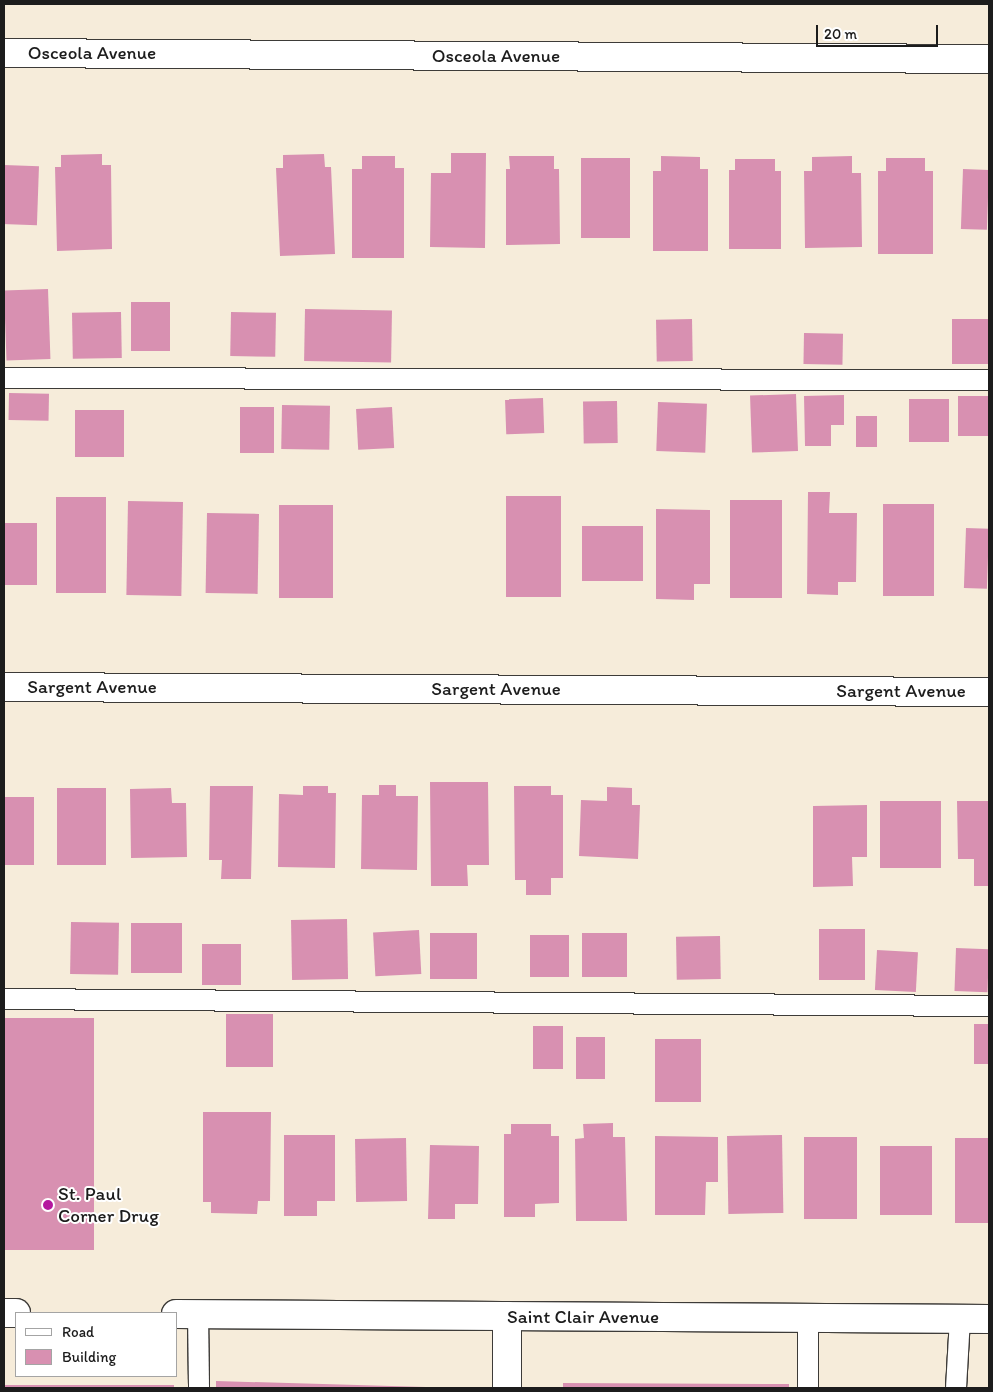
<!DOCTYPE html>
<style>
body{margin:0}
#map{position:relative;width:993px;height:1392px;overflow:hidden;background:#f6ecda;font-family:Itim,sans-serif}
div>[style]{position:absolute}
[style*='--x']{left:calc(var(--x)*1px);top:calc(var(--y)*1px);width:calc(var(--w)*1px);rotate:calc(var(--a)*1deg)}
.building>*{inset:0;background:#d890b1;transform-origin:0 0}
.roads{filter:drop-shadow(1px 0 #3d3b38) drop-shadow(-1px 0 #3d3b38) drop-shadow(0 1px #3d3b38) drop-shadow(0 -1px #3d3b38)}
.lane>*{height:20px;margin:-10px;padding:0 10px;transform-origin:10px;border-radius:10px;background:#fff}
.street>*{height:28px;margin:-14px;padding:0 14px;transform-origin:14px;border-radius:14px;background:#fff}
.secondary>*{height:28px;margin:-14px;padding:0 14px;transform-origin:14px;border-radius:14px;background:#fff}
.dots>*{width:14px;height:14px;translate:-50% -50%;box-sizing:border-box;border:2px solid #fff;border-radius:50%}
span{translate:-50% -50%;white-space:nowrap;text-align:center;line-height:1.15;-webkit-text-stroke:4px #fff;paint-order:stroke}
.street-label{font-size:19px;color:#1c1c1c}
.poi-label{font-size:19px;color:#1c1c1c}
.left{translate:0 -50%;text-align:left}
.frame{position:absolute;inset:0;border:5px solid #1c1c1c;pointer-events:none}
.legend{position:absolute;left:15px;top:1312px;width:162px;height:65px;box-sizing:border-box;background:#fff;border:1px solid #a4a4a4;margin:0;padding:6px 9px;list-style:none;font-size:15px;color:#1c1c1c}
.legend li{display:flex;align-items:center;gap:10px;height:25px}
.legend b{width:25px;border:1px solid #a4a4a4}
.scale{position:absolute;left:816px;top:25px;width:122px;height:22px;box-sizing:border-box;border:2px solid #1c1c1c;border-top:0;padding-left:6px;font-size:15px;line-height:18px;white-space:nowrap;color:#1c1c1c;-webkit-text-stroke:4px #fff;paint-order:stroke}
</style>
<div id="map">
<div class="building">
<i style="clip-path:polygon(451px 153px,486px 153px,485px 248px,430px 247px,431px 173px,451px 173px)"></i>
<i style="clip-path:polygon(102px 154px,102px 165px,111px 165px,112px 249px,57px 251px,55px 167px,61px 167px,61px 155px)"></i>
<i style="clip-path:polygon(324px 154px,325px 167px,331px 167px,335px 254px,280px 256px,276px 168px,283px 168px,283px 155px)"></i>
<i style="clip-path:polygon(362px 156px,395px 156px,395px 168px,404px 168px,404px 258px,352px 258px,352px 169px,362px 169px)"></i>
<i style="clip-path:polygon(509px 156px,554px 156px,554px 169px,559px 169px,560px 244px,506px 245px,506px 169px,510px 169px)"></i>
<i style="clip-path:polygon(661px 156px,700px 157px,700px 169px,708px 169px,708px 251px,653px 251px,653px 171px,661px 171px)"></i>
<i style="clip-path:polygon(852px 156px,852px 173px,861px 173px,862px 247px,805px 248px,804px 171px,812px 171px,812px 157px)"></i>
<i style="left:581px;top:158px;width:49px;height:80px"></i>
<i style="clip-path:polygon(886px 158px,925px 158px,925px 171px,933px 171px,933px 254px,878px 254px,878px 171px,886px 171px)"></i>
<i style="clip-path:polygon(735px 159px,775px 159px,775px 171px,781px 171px,781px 249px,729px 249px,729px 170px,735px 170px)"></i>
<i style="left:4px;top:165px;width:35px;height:59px;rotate:2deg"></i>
<i style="left:963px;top:169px;width:26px;height:60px;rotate:2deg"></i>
<i style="left:48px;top:289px;width:70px;height:44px;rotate:88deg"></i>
<i style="left:131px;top:302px;width:39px;height:49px"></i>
<i style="left:305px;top:309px;width:87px;height:52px;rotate:1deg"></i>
<i style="left:121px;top:312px;width:46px;height:49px;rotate:89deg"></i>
<i style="left:231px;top:312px;width:45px;height:44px;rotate:1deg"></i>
<i style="left:692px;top:319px;width:42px;height:36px;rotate:89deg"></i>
<i style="left:989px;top:319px;width:45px;height:37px;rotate:90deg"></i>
<i style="left:804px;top:333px;width:39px;height:31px;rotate:1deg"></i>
<i style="left:9px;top:393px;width:40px;height:27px;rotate:1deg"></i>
<i style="left:796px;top:394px;width:57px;height:46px;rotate:88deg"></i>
<i style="clip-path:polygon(844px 395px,844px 425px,831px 425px,831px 446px,805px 446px,804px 396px)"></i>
<i style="left:958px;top:396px;width:31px;height:40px"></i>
<i style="left:543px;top:398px;width:35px;height:38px;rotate:88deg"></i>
<i style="left:909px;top:399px;width:40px;height:43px"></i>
<i style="left:617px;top:401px;width:42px;height:34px;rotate:89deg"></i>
<i style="left:658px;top:402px;width:49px;height:49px;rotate:2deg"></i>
<i style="left:282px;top:405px;width:48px;height:44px;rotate:1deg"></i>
<i style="left:240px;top:407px;width:34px;height:46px"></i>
<i style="left:392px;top:407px;width:41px;height:36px;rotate:87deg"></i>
<i style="left:75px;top:410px;width:49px;height:47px"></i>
<i style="left:856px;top:416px;width:21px;height:31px"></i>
<i style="clip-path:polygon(808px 492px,830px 492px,829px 513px,857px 513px,856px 582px,838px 582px,838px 595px,807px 594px)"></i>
<i style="left:506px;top:496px;width:55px;height:101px"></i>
<i style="left:56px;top:497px;width:50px;height:96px"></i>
<i style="left:730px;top:500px;width:52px;height:98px"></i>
<i style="left:128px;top:501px;width:55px;height:94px;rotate:1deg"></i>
<i style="left:934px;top:504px;width:92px;height:51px;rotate:90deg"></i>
<i style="left:279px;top:505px;width:54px;height:93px"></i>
<i style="clip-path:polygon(656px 509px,710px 510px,710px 584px,694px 584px,694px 600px,656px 599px)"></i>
<i style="left:207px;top:513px;width:52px;height:80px;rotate:1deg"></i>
<i style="left:4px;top:523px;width:33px;height:62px"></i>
<i style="left:582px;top:526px;width:61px;height:55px"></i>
<i style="left:966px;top:528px;width:23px;height:60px;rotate:2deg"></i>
<i style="clip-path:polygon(430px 782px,488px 782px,489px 865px,467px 865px,468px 886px,431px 886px)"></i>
<i style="clip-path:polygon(379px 785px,396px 785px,396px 796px,418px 796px,417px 870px,361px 869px,362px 795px,379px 795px)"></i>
<i style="clip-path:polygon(210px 786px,253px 786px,251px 879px,221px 879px,222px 860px,209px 860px)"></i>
<i style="clip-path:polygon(303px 786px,328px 786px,328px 793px,336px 793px,335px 868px,278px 867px,279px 794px,303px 795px)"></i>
<i style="clip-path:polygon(514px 786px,551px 786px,551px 795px,563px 795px,563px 878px,551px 878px,551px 895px,526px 895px,526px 880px,515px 880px)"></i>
<i style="clip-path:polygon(607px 787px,632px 788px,632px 805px,640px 805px,638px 859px,579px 856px,581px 800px,607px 801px)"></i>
<i style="left:57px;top:788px;width:49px;height:77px"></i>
<i style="clip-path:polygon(171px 788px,172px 803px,186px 803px,187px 857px,131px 858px,130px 789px)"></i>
<i style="left:4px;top:797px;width:30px;height:68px"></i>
<i style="left:880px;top:801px;width:61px;height:67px"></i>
<i style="clip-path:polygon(957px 801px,989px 801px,989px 886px,974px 886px,974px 859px,958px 859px)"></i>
<i style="clip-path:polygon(867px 805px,867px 857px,852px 857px,853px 886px,813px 887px,813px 806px)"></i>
<i style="left:347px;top:919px;width:60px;height:56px;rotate:89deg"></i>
<i style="left:71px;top:922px;width:48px;height:52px;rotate:1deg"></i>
<i style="left:182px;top:923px;width:50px;height:51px;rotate:90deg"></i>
<i style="left:819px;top:929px;width:46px;height:51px"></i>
<i style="left:419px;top:930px;width:44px;height:46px;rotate:87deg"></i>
<i style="left:430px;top:933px;width:47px;height:46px"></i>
<i style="left:582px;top:933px;width:45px;height:44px"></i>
<i style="left:530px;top:935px;width:39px;height:42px"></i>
<i style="left:720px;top:936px;width:43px;height:44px;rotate:89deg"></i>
<i style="left:202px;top:944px;width:39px;height:41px"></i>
<i style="left:956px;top:948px;width:33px;height:43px;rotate:2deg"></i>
<i style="left:877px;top:950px;width:41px;height:40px;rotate:3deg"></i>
<i style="left:226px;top:1014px;width:47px;height:53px"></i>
<i style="left:4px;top:1018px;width:90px;height:232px"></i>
<i style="left:974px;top:1024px;width:15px;height:40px"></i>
<i style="left:533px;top:1026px;width:30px;height:43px"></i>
<i style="left:576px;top:1037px;width:29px;height:42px"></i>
<i style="left:655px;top:1039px;width:46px;height:63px"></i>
<i style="clip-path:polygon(203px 1112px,271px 1112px,270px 1201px,258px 1201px,257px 1214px,211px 1213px,211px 1202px,203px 1202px)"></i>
<i style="clip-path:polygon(613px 1123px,613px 1137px,625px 1137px,627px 1221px,576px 1221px,575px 1139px,584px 1138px,583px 1124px)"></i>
<i style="clip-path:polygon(511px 1124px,551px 1124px,551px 1136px,559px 1136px,559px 1203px,535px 1204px,535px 1217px,504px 1217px,504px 1134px,511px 1134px)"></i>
<i style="clip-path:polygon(284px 1135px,335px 1135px,335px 1201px,317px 1201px,317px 1216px,284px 1216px)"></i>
<i style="left:782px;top:1135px;width:78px;height:55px;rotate:89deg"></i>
<i style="clip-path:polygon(655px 1136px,718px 1137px,718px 1182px,706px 1182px,705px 1215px,655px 1215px)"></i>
<i style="left:804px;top:1137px;width:53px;height:82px"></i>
<i style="left:406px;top:1138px;width:63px;height:51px;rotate:89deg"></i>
<i style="left:955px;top:1138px;width:34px;height:85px"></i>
<i style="clip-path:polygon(430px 1145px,479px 1146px,478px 1204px,455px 1204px,455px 1219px,428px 1219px)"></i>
<i style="left:932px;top:1146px;width:69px;height:52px;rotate:90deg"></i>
<i style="clip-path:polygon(216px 1381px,426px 1387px,426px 1388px,216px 1388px)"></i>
<i style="clip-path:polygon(563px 1383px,789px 1384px,789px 1388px,563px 1388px)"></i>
<i style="left:4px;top:1385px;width:170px;height:3px"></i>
</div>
<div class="roads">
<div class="lane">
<i style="--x:4;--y:378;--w:985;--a:0.12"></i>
<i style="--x:4;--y:999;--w:985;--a:0.41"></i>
<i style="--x:198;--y:1314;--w:74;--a:89.2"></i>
<i style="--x:808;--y:1318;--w:70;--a:90"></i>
<i style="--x:956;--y:1388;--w:69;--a:-86.7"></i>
</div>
<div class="street">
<i style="--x:4;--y:53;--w:985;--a:0.35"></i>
<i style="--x:4;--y:687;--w:985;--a:0.29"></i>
<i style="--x:507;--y:1316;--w:72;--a:90"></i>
</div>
<div class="secondary">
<i style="--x:4;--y:1313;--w:12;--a:0"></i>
<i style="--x:176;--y:1314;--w:813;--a:0.35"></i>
</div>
</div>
<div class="dots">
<i style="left:48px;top:1205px;background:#b5179e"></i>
</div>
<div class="street-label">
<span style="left:92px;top:53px">Osceola Avenue</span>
<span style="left:496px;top:56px">Osceola Avenue</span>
<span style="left:92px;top:687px">Sargent Avenue</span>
<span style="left:496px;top:689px">Sargent Avenue</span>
<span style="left:901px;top:691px">Sargent Avenue</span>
<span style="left:583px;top:1317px">Saint Clair Avenue</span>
</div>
<div class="poi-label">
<span class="left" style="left:58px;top:1205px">St. Paul<br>Corner Drug</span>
</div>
<div class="frame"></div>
<ul class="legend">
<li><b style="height:6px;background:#fff"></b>Road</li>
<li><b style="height:14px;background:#d890b1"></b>Building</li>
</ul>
<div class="scale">20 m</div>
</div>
